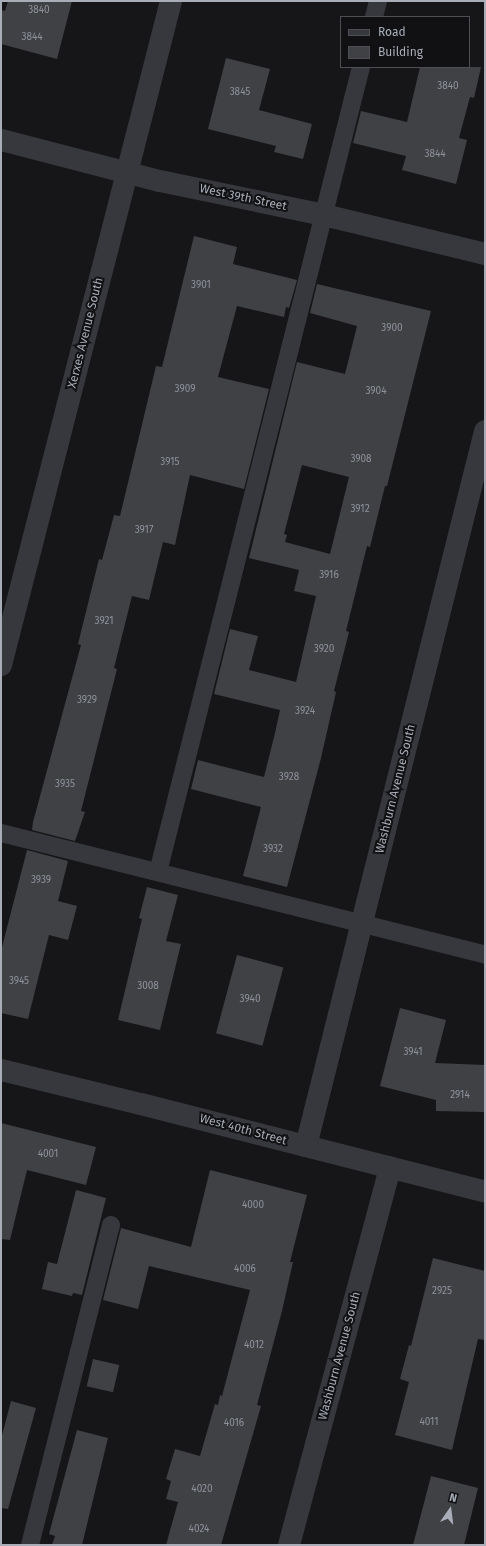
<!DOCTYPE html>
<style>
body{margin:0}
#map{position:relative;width:486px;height:1546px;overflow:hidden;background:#161618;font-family:"Fira Sans",sans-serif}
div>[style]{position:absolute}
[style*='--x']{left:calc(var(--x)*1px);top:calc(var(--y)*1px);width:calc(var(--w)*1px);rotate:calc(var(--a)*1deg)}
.building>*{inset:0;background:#404145;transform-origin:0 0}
.service>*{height:18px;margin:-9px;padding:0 9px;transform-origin:9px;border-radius:9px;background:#37383d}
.minor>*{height:22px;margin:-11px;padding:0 11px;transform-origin:11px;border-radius:11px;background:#37383d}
.tertiary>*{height:22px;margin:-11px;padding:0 11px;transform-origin:11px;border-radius:11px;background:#37383d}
span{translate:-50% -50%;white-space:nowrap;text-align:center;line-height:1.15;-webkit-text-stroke:4px #111113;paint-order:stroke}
.number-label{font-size:10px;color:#8e929b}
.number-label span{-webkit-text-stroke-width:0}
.street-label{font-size:12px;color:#a8adb8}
.frame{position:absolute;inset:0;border:2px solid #a8adb8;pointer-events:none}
.legend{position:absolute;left:340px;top:16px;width:130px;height:52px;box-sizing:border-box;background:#111113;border:1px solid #4d4f55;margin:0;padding:5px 7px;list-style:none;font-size:12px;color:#a8adb8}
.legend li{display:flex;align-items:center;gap:8px;height:20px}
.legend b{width:20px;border:1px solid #4d4f55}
.north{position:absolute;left:430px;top:1490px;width:40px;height:40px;-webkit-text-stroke:3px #111113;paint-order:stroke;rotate:14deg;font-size:11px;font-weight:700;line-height:16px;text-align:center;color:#a8adb8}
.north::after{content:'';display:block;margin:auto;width:14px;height:18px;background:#a8adb8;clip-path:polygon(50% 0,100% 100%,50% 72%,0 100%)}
</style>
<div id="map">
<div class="building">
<i style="clip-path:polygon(8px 1px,72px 1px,57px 59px,1px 44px,1px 10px,5px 11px)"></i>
<i style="clip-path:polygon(226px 58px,270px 69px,259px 110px,312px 124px,303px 159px,274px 152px,276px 146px,208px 129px)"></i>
<i style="clip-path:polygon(420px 67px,481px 67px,474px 98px,470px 97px,459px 138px,467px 140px,456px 184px,402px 170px,406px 156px,353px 143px,361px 111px,407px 122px)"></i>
<i style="clip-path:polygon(194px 236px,237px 247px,233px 264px,297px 280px,289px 308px,286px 307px,284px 317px,237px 306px,218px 377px,269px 389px,244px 489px,190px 475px,175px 545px,163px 542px,149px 600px,132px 596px,114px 668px,117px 669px,81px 811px,85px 812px,75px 841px,32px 830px,33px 822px,81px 645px,78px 644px,99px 559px,102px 560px,114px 515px,120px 516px,156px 366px,162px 367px)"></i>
<i style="clip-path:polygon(evenodd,317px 284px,431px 311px,387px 486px,385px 486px,370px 547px,367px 546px,346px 631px,349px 632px,334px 691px,336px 692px,321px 758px,287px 887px,243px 876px,261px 807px,191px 789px,198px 760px,264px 777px,275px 733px,280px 710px,214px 694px,230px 629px,258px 636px,249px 670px,296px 682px,316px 596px,294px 591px,299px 570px,249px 558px,297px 362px,345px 374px,357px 326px,310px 313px,317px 284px,302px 465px,349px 477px,330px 554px,285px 542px,287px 535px,284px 534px,302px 465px)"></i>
<i style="clip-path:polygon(27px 850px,68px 861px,58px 901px,77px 906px,68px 940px,49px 935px,28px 1019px,1px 1013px,1px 951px)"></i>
<i style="clip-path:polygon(147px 887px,178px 895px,166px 941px,181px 944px,160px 1030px,118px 1020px,142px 919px,139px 918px)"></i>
<i style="left:237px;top:955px;width:48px;height:81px;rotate:15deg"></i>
<i style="clip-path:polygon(400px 1008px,446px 1020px,435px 1063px,485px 1065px,485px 1112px,436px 1111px,436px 1100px,380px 1086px)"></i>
<i style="clip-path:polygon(1px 1123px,96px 1147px,86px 1185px,27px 1170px,10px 1240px,1px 1239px)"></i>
<i style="clip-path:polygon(210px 1170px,307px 1195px,290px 1262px,293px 1262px,282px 1311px,257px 1405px,261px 1406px,221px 1545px,166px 1545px,178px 1502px,166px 1499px,171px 1481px,166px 1479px,175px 1449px,200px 1456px,215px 1404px,218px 1405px,220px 1395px,222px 1396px,250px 1290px,149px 1266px,138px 1309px,103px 1300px,121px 1228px,191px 1247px)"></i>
<i style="clip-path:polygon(76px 1190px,106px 1198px,82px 1295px,73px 1293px,72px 1296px,42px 1289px,48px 1262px,57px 1264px)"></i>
<i style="clip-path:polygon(433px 1258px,485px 1271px,485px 1340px,478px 1339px,452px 1450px,395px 1435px,409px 1382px,400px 1379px,409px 1345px,411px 1346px)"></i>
<i style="left:93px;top:1359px;width:27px;height:28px;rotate:13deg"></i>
<i style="clip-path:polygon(11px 1401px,36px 1408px,8px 1509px,1px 1508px,1px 1439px)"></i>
<i style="clip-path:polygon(77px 1430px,108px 1438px,82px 1545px,52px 1545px,55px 1536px,49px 1534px)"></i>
<i style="clip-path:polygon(431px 1476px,478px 1488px,464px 1545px,413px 1545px)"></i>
</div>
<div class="service">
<i style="--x:374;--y:17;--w:16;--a:-76"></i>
<i style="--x:1;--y:833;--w:499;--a:14.1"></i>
<i style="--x:158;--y:872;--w:830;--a:-75.85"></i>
<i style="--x:30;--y:1545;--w:330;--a:-75.8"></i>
</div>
<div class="minor">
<i style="--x:1;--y:140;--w:164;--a:14.5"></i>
<i style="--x:160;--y:181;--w:167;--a:11.7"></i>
<i style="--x:324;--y:215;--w:166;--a:13.6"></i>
<i style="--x:1;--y:1070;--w:144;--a:13.7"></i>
<i style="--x:141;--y:1104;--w:355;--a:14.3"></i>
<i style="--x:306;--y:1146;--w:737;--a:-75.94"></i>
<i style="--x:289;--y:1545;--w:391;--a:-75"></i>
</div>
<div class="tertiary">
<i style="--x:1;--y:665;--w:685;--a:-75.64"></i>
</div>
<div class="number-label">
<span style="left:39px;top:11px">3840</span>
<span style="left:32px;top:38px">3844</span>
<span style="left:448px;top:87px">3840</span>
<span style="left:240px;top:93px">3845</span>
<span style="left:435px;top:155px">3844</span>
<span style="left:201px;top:286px">3901</span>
<span style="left:392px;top:329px">3900</span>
<span style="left:185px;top:390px">3909</span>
<span style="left:376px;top:392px">3904</span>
<span style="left:361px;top:460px">3908</span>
<span style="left:170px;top:463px">3915</span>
<span style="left:360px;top:510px">3912</span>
<span style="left:144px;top:531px">3917</span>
<span style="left:329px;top:576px">3916</span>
<span style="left:104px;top:622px">3921</span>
<span style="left:324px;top:650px">3920</span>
<span style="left:87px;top:701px">3929</span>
<span style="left:305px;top:712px">3924</span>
<span style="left:289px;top:778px">3928</span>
<span style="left:65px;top:785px">3935</span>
<span style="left:273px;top:850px">3932</span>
<span style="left:41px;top:881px">3939</span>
<span style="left:19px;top:982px">3945</span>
<span style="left:148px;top:987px">3008</span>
<span style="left:250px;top:1000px">3940</span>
<span style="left:413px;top:1053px">3941</span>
<span style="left:460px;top:1096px">2914</span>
<span style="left:48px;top:1155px">4001</span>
<span style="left:253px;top:1206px">4000</span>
<span style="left:245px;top:1270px">4006</span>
<span style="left:442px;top:1292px">2925</span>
<span style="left:254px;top:1346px">4012</span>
<span style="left:429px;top:1423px">4011</span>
<span style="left:234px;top:1424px">4016</span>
<span style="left:202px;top:1490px">4020</span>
<span style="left:199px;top:1530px">4024</span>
</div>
<div class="street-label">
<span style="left:243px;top:198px;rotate:12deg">West 39th Street</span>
<span style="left:86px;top:333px;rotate:-76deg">Xerxes Avenue South</span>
<span style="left:396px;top:789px;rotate:-76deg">Washburn Avenue South</span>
<span style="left:243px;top:1130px;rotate:15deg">West 40th Street</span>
<span style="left:340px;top:1356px;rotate:-75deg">Washburn Avenue South</span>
</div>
<div class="frame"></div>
<ul class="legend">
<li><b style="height:5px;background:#37383d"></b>Road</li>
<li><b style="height:11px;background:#404145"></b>Building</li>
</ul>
<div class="north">N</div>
</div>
